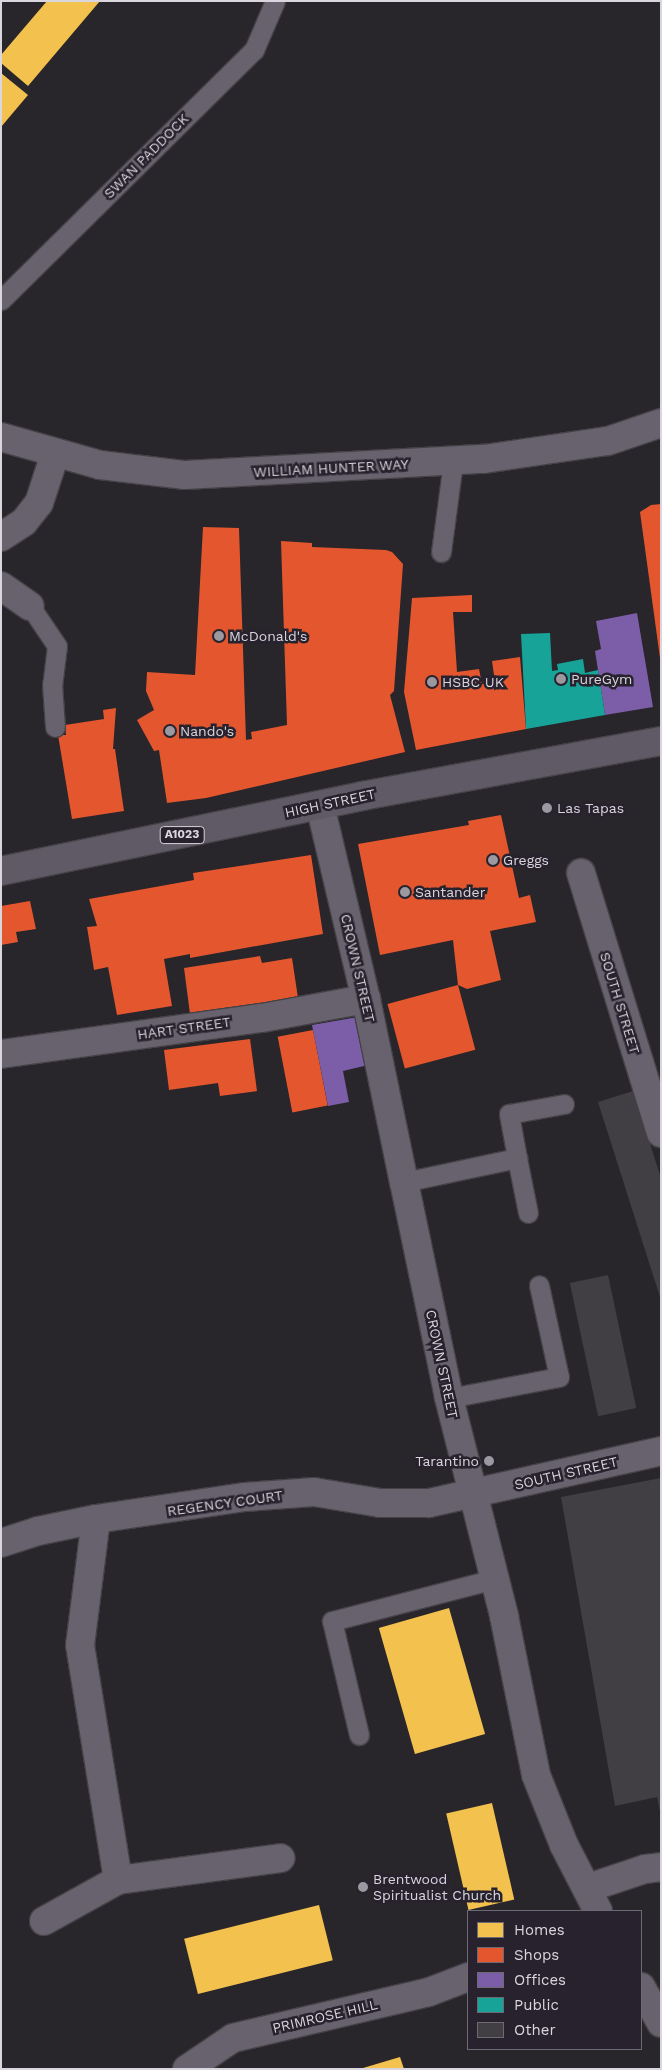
<!DOCTYPE html>
<style>
body{margin:0}
#map{position:relative;width:662px;height:2070px;overflow:hidden;background:#28252b;font-family:"Work Sans",sans-serif}
div>[style]{position:absolute}
[style*='--x']{left:calc(var(--x)*1px);top:calc(var(--y)*1px);width:calc(var(--w)*1px);rotate:calc(var(--a)*1deg)}
.homes>*{inset:0;background:#f2c14e;transform-origin:0 0}
.shops>*{inset:0;background:#e4572e;transform-origin:0 0}
.offices>*{inset:0;background:#7b5ea7}
.public>*{inset:0;background:#17a398}
.building>*{inset:0;background:#423f44;transform-origin:0 0}
.roads{filter:drop-shadow(1px 0 #444247) drop-shadow(-1px 0 #444247) drop-shadow(0 1px #444247) drop-shadow(0 -1px #444247)}
.service>*{height:19px;margin:-9.5px;padding:0 9.5px;transform-origin:9.5px;border-radius:9.5px;background:#67626d}
.pedestrian>*{height:28px;margin:-14px;padding:0 14px;transform-origin:14px;border-radius:14px;background:#67626d}
.minor>*{height:28px;margin:-14px;padding:0 14px;transform-origin:14px;border-radius:14px;background:#67626d}
.tertiary>*{height:28px;margin:-14px;padding:0 14px;transform-origin:14px;border-radius:14px;background:#67626d}
.primary>*{height:28px;margin:-14px;padding:0 14px;transform-origin:14px;border-radius:14px;background:#5f5a66}
.dots>*{width:14px;height:14px;translate:-50% -50%;box-sizing:border-box;border:2px solid #27222e;border-radius:50%}
span{translate:-50% -50%;white-space:nowrap;text-align:center;line-height:1.15;-webkit-text-stroke:5px #27222e;paint-order:stroke}
.shield-label span{padding:1px 4px;background:#27222e;border:1px solid;border-radius:4px;-webkit-text-stroke-width:0}
.shield-label{font-size:12px;color:#d9d6de;font-weight:700}
.street-label{font-size:14px;color:#d9d6de}
.poi-label{font-size:14px;color:#d9d6de}
.left{translate:0 -50%;text-align:left}
.right{translate:-100% -50%;text-align:right}
.frame{position:absolute;inset:0;border:2px solid #d9d6de;pointer-events:none}
.legend{position:absolute;left:467px;top:1910px;width:175px;height:140px;box-sizing:border-box;background:#27222e;border:1px solid #6e6a74;margin:0;padding:6px 9px;list-style:none;font-size:15px;color:#d9d6de}
.legend li{display:flex;align-items:center;gap:10px;height:25px}
.legend b{width:25px;border:1px solid #6e6a74}
</style>
<div id="map">
<div class="homes">
<i style="clip-path:polygon(47px 1px,100px 1px,28px 86px,1px 63px,1px 55px)"></i>
<i style="clip-path:polygon(1px 73px,28px 95px,1px 127px)"></i>
<i style="left:449px;top:1608px;width:131px;height:73px;rotate:74deg"></i>
<i style="left:492px;top:1803px;width:99px;height:47px;rotate:77deg"></i>
<i style="left:319px;top:1905px;width:57px;height:139px;rotate:76deg"></i>
<i style="clip-path:polygon(400px 2057px,404px 2069px,363px 2069px,363px 2068px)"></i>
</div>
<div class="shops">
<i style="clip-path:polygon(661px 504px,661px 658px,660px 658px,640px 512px,651px 505px)"></i>
<i style="clip-path:polygon(203px 527px,239px 528px,246px 740px,252px 739px,251px 732px,287px 725px,281px 541px,312px 543px,312px 547px,386px 550px,392px 552px,403px 564px,394px 691px,390px 695px,405px 752px,206px 798px,167px 803px,159px 750px,154px 751px,137px 720px,154px 710px,146px 691px,147px 672px,195px 675px)"></i>
<i style="clip-path:polygon(472px 595px,472px 612px,453px 612px,457px 672px,479px 669px,482px 684px,495px 682px,492px 661px,520px 657px,526px 729px,416px 750px,404px 692px,412px 598px)"></i>
<i style="clip-path:polygon(116px 708px,113px 749px,115px 749px,124px 811px,72px 819px,58px 735px,66px 735px,65px 725px,104px 719px,103px 710px)"></i>
<i style="clip-path:polygon(501px 815px,519px 898px,530px 895px,536px 922px,490px 931px,501px 980px,467px 989px,458px 985px,453px 940px,380px 955px,358px 844px,469px 825px,468px 821px)"></i>
<i style="clip-path:polygon(311px 855px,323px 934px,190px 958px,190px 954px,164px 959px,172px 1006px,117px 1015px,108px 967px,94px 970px,87px 927px,97px 926px,89px 899px,194px 880px,193px 873px)"></i>
<i style="clip-path:polygon(30px 901px,36px 929px,16px 932px,18px 942px,1px 945px,1px 906px)"></i>
<i style="clip-path:polygon(260px 956px,262px 963px,292px 958px,298px 998px,190px 1014px,184px 968px)"></i>
<i style="left:458px;top:985px;width:67px;height:73px;rotate:75deg"></i>
<i style="left:313px;top:1030px;width:77px;height:36px;rotate:79deg"></i>
<i style="clip-path:polygon(250px 1039px,257px 1091px,220px 1096px,218px 1083px,169px 1090px,164px 1050px)"></i>
</div>
<div class="offices">
<i style="clip-path:polygon(637px 613px,653px 707px,605px 715px,595px 651px,601px 649px,596px 621px)"></i>
<i style="clip-path:polygon(358px 1017px,368px 1065px,343px 1071px,349px 1102px,328px 1106px,312px 1025px)"></i>
</div>
<div class="public">
<i style="clip-path:polygon(550px 633px,552px 671px,558px 670px,557px 664px,583px 659px,585px 673px,598px 670px,605px 715px,526px 729px,521px 634px)"></i>
</div>
<div class="building">
<i style="clip-path:polygon(633px 1091px,661px 1178px,660px 1297px,598px 1102px)"></i>
<i style="left:608px;top:1275px;width:136px;height:39px;rotate:78deg"></i>
<i style="clip-path:polygon(661px 1478px,661px 1812px,660px 1812px,657px 1797px,615px 1806px,561px 1497px)"></i>
</div>
<div class="roads">
<div class="service">
<i style="--x:1;--y:300;--w:356;--a:-44.7"></i>
<i style="--x:254;--y:50;--w:53;--a:-66.8"></i>
<i style="--x:441;--y:552;--w:91;--a:-82.4"></i>
<i style="--x:30;--y:606;--w:48;--a:56"></i>
<i style="--x:57;--y:646;--w:38;--a:97"></i>
<i style="--x:52;--y:684;--w:43;--a:86"></i>
<i style="--x:517;--y:1158;--w:45;--a:-100.3"></i>
<i style="--x:509;--y:1114;--w:56;--a:-10.3"></i>
<i style="--x:404;--y:1182;--w:116;--a:-12"></i>
<i style="--x:517;--y:1158;--w:56;--a:78.7"></i>
<i style="--x:449;--y:1398;--w:112;--a:-10.8"></i>
<i style="--x:559;--y:1377;--w:94;--a:-102.3"></i>
<i style="--x:359;--y:1735;--w:117;--a:-103.3"></i>
<i style="--x:332;--y:1621;--w:167;--a:-14.5"></i>
</div>
<div class="pedestrian">
<i style="--x:404;--y:1182;--w:221;--a:78.2"></i>
</div>
<div class="minor">
<i style="--x:1;--y:537;--w:27;--a:-33"></i>
<i style="--x:24;--y:522;--w:24;--a:-52"></i>
<i style="--x:39;--y:503;--w:52;--a:-71.9"></i>
<i style="--x:1;--y:586;--w:35;--a:35"></i>
<i style="--x:320;--y:805;--w:199;--a:76.7"></i>
<i style="--x:366;--y:999;--w:187;--a:78.3"></i>
<i style="--x:581;--y:873;--w:272;--a:72.9"></i>
<i style="--x:1;--y:1054;--w:263;--a:-7.9"></i>
<i style="--x:262;--y:1018;--w:106;--a:-10.4"></i>
<i style="--x:449;--y:1398;--w:225;--a:75.8"></i>
<i style="--x:504;--y:1616;--w:162;--a:78.6"></i>
<i style="--x:536;--y:1775;--w:75;--a:68.2"></i>
<i style="--x:564;--y:1845;--w:74;--a:62.7"></i>
<i style="--x:96;--y:1519;--w:127;--a:97.2"></i>
<i style="--x:80;--y:1645;--w:238;--a:80.8"></i>
<i style="--x:1;--y:1543;--w:39;--a:-18"></i>
<i style="--x:38;--y:1531;--w:59;--a:-11.7"></i>
<i style="--x:96;--y:1519;--w:151;--a:-8.4"></i>
<i style="--x:245;--y:1497;--w:69;--a:-4.1"></i>
<i style="--x:314;--y:1492;--w:67;--a:9.5"></i>
<i style="--x:380;--y:1503;--w:49;--a:0"></i>
<i style="--x:429;--y:1503;--w:238;--a:-12.6"></i>
<i style="--x:588;--y:1888;--w:60;--a:-18.4"></i>
<i style="--x:645;--y:1869;--w:16;--a:-7"></i>
<i style="--x:44;--y:1921;--w:85;--a:-29"></i>
<i style="--x:118;--y:1880;--w:164;--a:-7.7"></i>
<i style="--x:641;--y:1987;--w:41;--a:60.9"></i>
<i style="--x:187;--y:2069;--w:55;--a:-34"></i>
<i style="--x:233;--y:2038;--w:201;--a:-13.2"></i>
<i style="--x:429;--y:1992;--w:42;--a:-21"></i>
</div>
<div class="tertiary">
<i style="--x:1;--y:437;--w:103;--a:15.8"></i>
<i style="--x:100;--y:465;--w:86;--a:6.7"></i>
<i style="--x:185;--y:475;--w:299;--a:-3.1"></i>
<i style="--x:484;--y:459;--w:125;--a:-8.3"></i>
<i style="--x:608;--y:441;--w:56;--a:-18.8"></i>
</div>
<div class="primary">
<i style="--x:1;--y:871;--w:369;--a:-11.7"></i>
<i style="--x:362;--y:796;--w:304;--a:-10.4"></i>
</div>
</div>
<div class="dots">
<i style="left:219px;top:636px;background:#9b989f"></i>
<i style="left:561px;top:679px;background:#9b989f"></i>
<i style="left:432px;top:682px;background:#9b989f"></i>
<i style="left:170px;top:731px;background:#9b989f"></i>
<i style="left:547px;top:808px;background:#9b989f"></i>
<i style="left:493px;top:860px;background:#9b989f"></i>
<i style="left:405px;top:892px;background:#9b989f"></i>
<i style="left:489px;top:1461px;background:#9b989f"></i>
<i style="left:363px;top:1887px;background:#9b989f"></i>
</div>
<div class="shield-label">
<span style="left:182px;top:835px">A1023</span>
</div>
<div class="street-label">
<span style="left:146px;top:156px;rotate:-45deg">SWAN PADDOCK</span>
<span style="left:331px;top:468px;rotate:-3deg">WILLIAM HUNTER WAY</span>
<span style="left:330px;top:803px;rotate:-12deg">HIGH STREET</span>
<span style="left:358px;top:968px;rotate:77deg">CROWN STREET</span>
<span style="left:620px;top:1003px;rotate:73deg">SOUTH STREET</span>
<span style="left:184px;top:1028px;rotate:-8deg">HART STREET</span>
<span style="left:442px;top:1364px;rotate:78deg">CROWN STREET</span>
<span style="left:566px;top:1473px;rotate:-13deg">SOUTH STREET</span>
<span style="left:225px;top:1503px;rotate:-8deg">REGENCY COURT</span>
<span style="left:325px;top:2016px;rotate:-13deg">PRIMROSE HILL</span>
</div>
<div class="poi-label">
<span class="left" style="left:229px;top:636px">McDonald's</span>
<span class="left" style="left:571px;top:679px">PureGym</span>
<span class="left" style="left:442px;top:682px">HSBC UK</span>
<span class="left" style="left:180px;top:731px">Nando's</span>
<span class="left" style="left:557px;top:808px">Las Tapas</span>
<span class="left" style="left:503px;top:860px">Greggs</span>
<span class="left" style="left:415px;top:892px">Santander</span>
<span class="right" style="left:479px;top:1461px">Tarantino</span>
<span class="left" style="left:373px;top:1887px">Brentwood<br>Spiritualist Church</span>
</div>
<div class="frame"></div>
<ul class="legend">
<li><b style="height:14px;background:#f2c14e"></b>Homes</li>
<li><b style="height:14px;background:#e4572e"></b>Shops</li>
<li><b style="height:14px;background:#7b5ea7"></b>Offices</li>
<li><b style="height:14px;background:#17a398"></b>Public</li>
<li><b style="height:14px;background:#423f44"></b>Other</li>
</ul>
</div>
